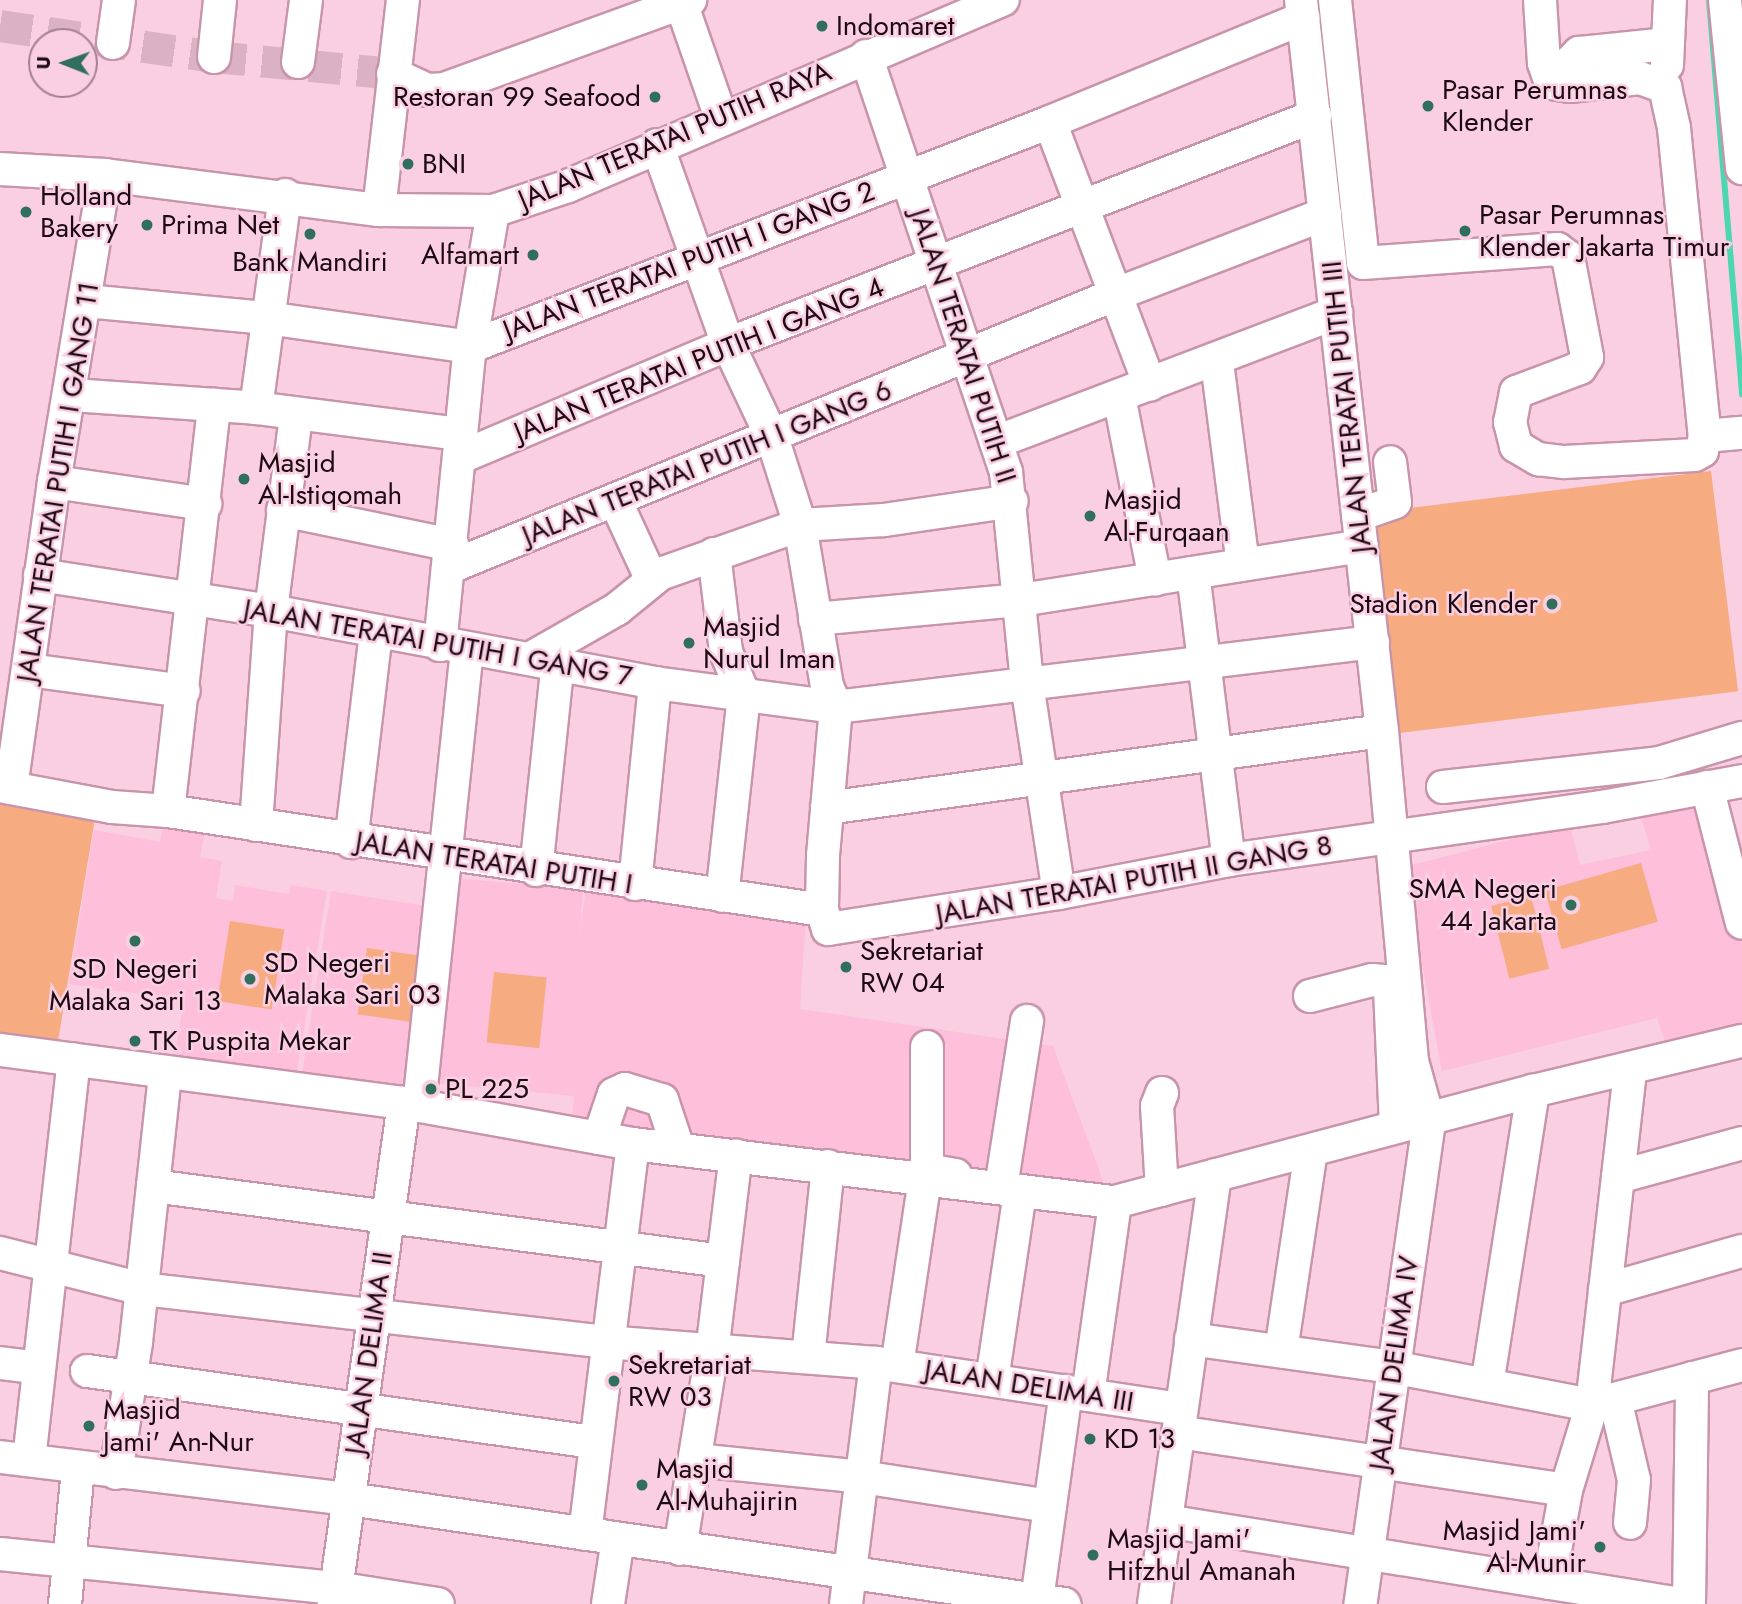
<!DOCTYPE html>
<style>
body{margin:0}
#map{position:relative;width:1742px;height:1604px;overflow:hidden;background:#fbcfe2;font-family:Jost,sans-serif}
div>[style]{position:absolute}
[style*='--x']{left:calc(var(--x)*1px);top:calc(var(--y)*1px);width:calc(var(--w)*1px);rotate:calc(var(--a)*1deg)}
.built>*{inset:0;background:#fdbfda;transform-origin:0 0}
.green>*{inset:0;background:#f6ab80;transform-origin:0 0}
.stream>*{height:6px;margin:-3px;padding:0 3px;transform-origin:3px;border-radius:3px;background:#4dd7b1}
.minor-tunnel>*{height:32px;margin-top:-16px;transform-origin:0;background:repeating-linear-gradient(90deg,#dab2c3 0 32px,transparent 0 48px)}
.roads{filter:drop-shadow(2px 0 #c894ab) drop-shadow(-2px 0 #c894ab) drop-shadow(0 2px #c894ab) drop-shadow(0 -2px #c894ab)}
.minor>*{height:32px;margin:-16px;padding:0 16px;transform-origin:16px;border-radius:16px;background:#fff}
.dots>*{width:19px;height:19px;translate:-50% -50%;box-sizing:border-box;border:4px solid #fbcfe2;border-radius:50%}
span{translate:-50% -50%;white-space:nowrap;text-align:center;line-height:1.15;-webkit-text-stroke:5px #fbcfe2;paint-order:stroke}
.poi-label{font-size:28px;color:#1d0b14}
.left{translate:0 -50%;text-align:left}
.right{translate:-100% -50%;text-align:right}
.street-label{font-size:28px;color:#1d0b14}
.north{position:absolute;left:28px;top:28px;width:70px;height:70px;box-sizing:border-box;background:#fbcfe2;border:2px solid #a28190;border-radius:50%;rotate:271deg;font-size:19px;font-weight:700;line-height:28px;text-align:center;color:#1d0b14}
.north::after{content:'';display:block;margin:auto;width:24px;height:32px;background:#306f5c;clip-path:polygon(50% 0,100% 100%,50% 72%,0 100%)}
</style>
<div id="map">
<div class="built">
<div style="clip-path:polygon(1700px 795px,1742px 944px,1742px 1039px,1671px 1058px,1657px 1018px,1442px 1071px,1404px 867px,1570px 824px,1580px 865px,1651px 850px,1640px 814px)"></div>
<div style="clip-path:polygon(165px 818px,206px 825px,200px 857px,222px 861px,216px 898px,233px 901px,235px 885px,289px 894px,291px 885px,327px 891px,296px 1077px,175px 1056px,185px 992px,183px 1000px,69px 984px,94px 830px,160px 842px)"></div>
<div style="clip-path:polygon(455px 878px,583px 890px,579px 940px,586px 887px,806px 915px,800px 1009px,1053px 1046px,1102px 1178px,1101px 1189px,572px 1123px,574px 1096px,436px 1083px)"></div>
<div style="left:331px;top:891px;width:106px;height:190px;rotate:9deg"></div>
</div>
<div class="green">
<div style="left:1711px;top:471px;width:222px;height:349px;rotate:83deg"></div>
<div style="clip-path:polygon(0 793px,96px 812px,56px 1053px,0 1046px)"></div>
<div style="left:1641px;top:863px;width:61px;height:100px;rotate:74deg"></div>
<div style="left:1531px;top:896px;width:75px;height:41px;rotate:76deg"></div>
<div style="left:230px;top:921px;width:55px;height:81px;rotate:9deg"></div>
<div style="left:367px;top:948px;width:55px;height:67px;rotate:8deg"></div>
<div style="left:494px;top:972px;width:53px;height:71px;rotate:6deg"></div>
</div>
<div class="stream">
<div style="--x:1709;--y:0;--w:396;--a:85.2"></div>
</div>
<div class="minor-tunnel">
<div style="--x:0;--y:26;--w:216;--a:8.2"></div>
<div style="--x:214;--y:57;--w:180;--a:5.4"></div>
</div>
<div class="roads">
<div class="minor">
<div style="--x:680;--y:0;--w:125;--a:70.8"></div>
<div style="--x:1301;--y:0;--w:735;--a:83.68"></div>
<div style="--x:1382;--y:731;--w:331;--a:84.8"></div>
<div style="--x:1412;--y:1061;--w:63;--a:74.4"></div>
<div style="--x:1429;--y:1122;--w:487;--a:98.1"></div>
<div style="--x:1335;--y:0;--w:264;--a:83.9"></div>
<div style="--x:1363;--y:263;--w:195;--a:-4.1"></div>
<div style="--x:1557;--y:249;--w:14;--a:36"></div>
<div style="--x:1568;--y:257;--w:102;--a:79.2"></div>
<div style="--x:1587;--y:357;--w:13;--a:122"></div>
<div style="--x:1580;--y:368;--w:68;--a:159.4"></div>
<div style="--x:1516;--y:392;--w:31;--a:101"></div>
<div style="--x:1510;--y:422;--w:25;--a:76"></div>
<div style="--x:1516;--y:446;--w:26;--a:31"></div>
<div style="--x:1538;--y:459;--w:26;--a:7"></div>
<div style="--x:1564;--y:462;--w:131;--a:-3.1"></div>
<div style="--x:1695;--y:455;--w:8;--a:-30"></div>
<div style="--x:1702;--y:451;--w:15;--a:-79"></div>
<div style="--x:1540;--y:0;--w:63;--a:86.4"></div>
<div style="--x:1544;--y:63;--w:21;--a:71"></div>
<div style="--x:1551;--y:83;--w:19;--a:9"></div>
<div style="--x:1570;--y:86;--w:70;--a:-6.5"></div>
<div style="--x:1640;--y:78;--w:27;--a:20"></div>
<div style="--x:1665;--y:87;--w:42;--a:77.6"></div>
<div style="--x:1674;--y:128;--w:310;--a:84.3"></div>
<div style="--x:1705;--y:436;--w:37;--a:-5"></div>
<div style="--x:1725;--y:0;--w:169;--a:84.2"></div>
<div style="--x:113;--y:43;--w:43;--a:-82.1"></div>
<div style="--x:866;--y:56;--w:439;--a:71.4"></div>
<div style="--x:1006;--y:472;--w:213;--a:84.3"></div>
<div style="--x:1027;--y:684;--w:211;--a:81.3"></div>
<div style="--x:214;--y:57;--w:57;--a:-84"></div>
<div style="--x:298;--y:62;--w:63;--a:-82.6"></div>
<div style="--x:1667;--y:65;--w:65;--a:-87.4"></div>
<div style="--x:393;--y:74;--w:38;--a:25"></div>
<div style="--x:427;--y:90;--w:17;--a:-3"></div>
<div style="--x:444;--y:89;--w:262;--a:-19.9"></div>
<div style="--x:1570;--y:86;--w:24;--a:-90"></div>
<div style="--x:1570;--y:62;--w:13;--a:-45"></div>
<div style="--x:1579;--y:53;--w:88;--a:-5.8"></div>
<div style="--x:1050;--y:122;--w:281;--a:69.2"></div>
<div style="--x:657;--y:145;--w:211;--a:70.4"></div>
<div style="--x:728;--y:344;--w:103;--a:64.7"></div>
<div style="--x:772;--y:437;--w:92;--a:72.3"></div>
<div style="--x:800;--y:525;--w:163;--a:80.5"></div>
<div style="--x:827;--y:686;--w:23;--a:67"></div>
<div style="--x:836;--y:707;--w:150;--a:95"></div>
<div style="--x:823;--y:856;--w:54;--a:91.1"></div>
<div style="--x:822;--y:910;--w:20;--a:72"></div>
<div style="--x:828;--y:929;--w:234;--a:-8.9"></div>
<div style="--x:1059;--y:893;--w:173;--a:-11"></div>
<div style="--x:1229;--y:860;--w:377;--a:-8.1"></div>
<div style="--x:1602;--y:807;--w:142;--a:-10.5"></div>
<div style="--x:0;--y:169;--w:105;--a:3.3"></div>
<div style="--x:105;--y:175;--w:276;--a:7.3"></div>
<div style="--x:379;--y:210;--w:114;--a:0.5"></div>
<div style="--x:493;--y:211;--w:79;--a:-18.4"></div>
<div style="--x:568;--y:186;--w:473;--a:-23.2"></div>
<div style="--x:379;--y:210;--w:211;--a:-83.5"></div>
<div style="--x:86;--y:301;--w:182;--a:5.4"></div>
<div style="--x:267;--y:318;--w:205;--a:8.1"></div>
<div style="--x:470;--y:347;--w:622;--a:-21.2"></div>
<div style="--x:1050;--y:122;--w:274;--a:-22.3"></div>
<div style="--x:1217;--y:362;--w:204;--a:82.7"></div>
<div style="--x:72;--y:395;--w:184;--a:4"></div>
<div style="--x:256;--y:408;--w:206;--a:7.3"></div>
<div style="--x:1119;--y:396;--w:187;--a:78.9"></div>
<div style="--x:256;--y:408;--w:215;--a:-82.2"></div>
<div style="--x:996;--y:442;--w:364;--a:-20.8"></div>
<div style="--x:461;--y:457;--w:290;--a:-22.9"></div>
<div style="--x:728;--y:344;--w:630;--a:-21.23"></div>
<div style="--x:54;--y:482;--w:153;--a:8.3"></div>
<div style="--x:615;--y:500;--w:86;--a:65.2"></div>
<div style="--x:283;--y:510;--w:173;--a:11.7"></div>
<div style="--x:1358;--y:515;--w:39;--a:-19"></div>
<div style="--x:1395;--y:502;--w:40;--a:-97.1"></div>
<div style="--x:714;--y:554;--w:99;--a:83"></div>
<div style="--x:726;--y:652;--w:47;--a:67.3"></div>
<div style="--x:744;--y:695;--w:202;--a:96.2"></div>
<div style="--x:448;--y:568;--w:720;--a:-22.29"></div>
<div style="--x:1114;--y:295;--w:226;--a:-21"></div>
<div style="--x:1193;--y:573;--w:289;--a:82.9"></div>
<div style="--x:40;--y:575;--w:234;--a:8.9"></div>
<div style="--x:271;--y:611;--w:391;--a:10.6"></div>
<div style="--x:655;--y:683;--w:183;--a:7.6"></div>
<div style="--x:836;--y:707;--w:541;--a:-6.9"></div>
<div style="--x:815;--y:619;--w:207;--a:-5.3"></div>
<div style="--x:1021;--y:600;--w:345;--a:-9"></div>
<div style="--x:440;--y:645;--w:300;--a:-84.3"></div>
<div style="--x:470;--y:347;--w:138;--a:-80.4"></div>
<div style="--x:533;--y:657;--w:97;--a:-29.7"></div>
<div style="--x:617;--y:609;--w:55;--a:-39.1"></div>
<div style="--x:660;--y:574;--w:148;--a:-19.3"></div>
<div style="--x:800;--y:525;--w:84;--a:-3.4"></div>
<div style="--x:884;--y:520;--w:129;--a:-8.4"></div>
<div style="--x:29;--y:670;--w:156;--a:7.7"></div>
<div style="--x:0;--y:786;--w:114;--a:10.6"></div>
<div style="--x:112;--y:807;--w:56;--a:4.1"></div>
<div style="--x:168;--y:811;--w:661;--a:8.61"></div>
<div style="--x:1443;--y:787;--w:217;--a:-6.3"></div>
<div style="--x:1659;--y:763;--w:87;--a:-16.8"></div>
<div style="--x:1707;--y:787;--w:140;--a:75.6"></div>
<div style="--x:11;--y:788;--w:309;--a:-82"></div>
<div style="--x:54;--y:482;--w:311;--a:-80.6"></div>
<div style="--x:827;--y:808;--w:560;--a:-7.9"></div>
<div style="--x:168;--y:811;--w:409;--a:-83.5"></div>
<div style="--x:256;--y:825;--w:215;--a:-86"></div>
<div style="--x:271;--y:611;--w:198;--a:-82.7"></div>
<div style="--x:351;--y:842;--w:210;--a:-83.2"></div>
<div style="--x:536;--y:870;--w:209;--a:-84"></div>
<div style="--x:635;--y:884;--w:202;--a:-84.3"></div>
<div style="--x:1310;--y:996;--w:64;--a:-14.5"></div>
<div style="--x:1372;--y:980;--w:12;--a:5"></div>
<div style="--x:1384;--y:981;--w:10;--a:53"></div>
<div style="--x:1390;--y:989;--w:138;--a:87.5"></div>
<div style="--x:927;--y:1047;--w:123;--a:90"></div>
<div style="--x:927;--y:1170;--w:29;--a:10"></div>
<div style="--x:0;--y:1050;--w:407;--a:7.5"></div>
<div style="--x:404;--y:1103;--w:233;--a:10.2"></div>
<div style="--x:633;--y:1144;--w:485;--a:6.9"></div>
<div style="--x:1115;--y:1202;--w:432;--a:-14.9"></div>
<div style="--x:1533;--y:1091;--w:215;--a:-13.5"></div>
<div style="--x:419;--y:1106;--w:460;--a:-84"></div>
<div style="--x:599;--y:1138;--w:46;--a:-71.2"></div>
<div style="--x:614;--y:1094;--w:12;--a:-24"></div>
<div style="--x:625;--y:1089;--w:39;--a:17"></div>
<div style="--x:662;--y:1100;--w:51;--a:71.6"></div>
<div style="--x:1618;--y:1177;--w:129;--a:-15.3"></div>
<div style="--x:1002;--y:1181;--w:162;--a:-81.1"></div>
<div style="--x:153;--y:1186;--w:575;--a:7.5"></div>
<div style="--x:1162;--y:1190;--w:84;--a:-93.4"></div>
<div style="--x:1157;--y:1106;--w:14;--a:-69"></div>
<div style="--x:0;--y:1253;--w:146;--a:14.2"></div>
<div style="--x:142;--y:1289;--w:466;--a:6.5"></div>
<div style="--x:605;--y:1342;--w:272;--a:4.4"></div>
<div style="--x:876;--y:1363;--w:308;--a:8.6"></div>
<div style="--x:1605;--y:1290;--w:142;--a:-15.9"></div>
<div style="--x:1191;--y:1339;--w:203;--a:7.9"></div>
<div style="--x:1392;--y:1367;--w:204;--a:10.8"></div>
<div style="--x:1592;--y:1405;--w:155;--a:-14.9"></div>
<div style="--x:1281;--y:1351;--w:202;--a:-81.5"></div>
<div style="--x:808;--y:1357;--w:192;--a:-84"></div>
<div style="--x:0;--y:1363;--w:38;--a:7"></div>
<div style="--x:897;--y:1366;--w:190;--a:-81.5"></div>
<div style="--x:87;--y:1371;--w:511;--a:7.99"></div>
<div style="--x:992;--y:1380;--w:189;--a:-81.5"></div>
<div style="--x:1487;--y:1385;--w:298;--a:-81.1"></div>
<div style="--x:1088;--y:1395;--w:195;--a:-82"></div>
<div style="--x:1615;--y:1399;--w:83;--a:76.8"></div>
<div style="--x:1634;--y:1480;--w:43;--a:95.3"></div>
<div style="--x:1178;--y:1432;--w:392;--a:8.5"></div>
<div style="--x:0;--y:1457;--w:352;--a:6.9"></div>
<div style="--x:349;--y:1499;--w:723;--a:8.35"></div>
<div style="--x:29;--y:1460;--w:403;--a:-83.6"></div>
<div style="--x:696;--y:1460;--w:167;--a:5.8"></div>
<div style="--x:862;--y:1477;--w:190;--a:8.8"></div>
<div style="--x:116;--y:1473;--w:133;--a:-81.3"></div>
<div style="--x:136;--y:1342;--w:270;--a:-83.8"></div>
<div style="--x:1166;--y:1521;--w:522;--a:9.16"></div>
<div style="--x:585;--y:1534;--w:393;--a:-83"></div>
<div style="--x:680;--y:1549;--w:200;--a:-80.8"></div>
<div style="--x:712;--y:1352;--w:198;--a:-83.1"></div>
<div style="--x:0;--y:1554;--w:338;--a:5.8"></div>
<div style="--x:336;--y:1588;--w:103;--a:8.9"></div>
<div style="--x:1549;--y:1583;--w:95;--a:-79.6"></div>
<div style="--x:1566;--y:1490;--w:89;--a:-73"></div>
<div style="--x:1592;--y:1405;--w:337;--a:-83.5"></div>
<div style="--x:1037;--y:1600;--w:211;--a:-82.1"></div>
<div style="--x:65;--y:1604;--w:137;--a:-84.5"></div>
<div style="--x:334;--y:1604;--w:506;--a:-82.05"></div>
<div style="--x:608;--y:1604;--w:66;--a:-81.3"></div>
<div style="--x:846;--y:1604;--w:243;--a:-82.9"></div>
<div style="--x:1154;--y:1604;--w:433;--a:-81.9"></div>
<div style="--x:1689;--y:1604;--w:226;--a:-89.2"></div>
</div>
</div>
<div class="dots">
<div style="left:822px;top:26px;background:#306f5c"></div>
<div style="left:655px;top:97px;background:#306f5c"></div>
<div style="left:1428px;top:106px;background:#306f5c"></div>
<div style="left:408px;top:164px;background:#306f5c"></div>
<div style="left:26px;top:212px;background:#306f5c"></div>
<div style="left:147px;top:225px;background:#306f5c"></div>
<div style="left:1465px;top:231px;background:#306f5c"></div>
<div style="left:310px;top:234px;background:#306f5c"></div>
<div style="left:533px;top:255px;background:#306f5c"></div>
<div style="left:244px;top:479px;background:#306f5c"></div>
<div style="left:1090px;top:516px;background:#306f5c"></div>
<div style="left:1552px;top:604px;background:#306f5c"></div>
<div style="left:689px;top:643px;background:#306f5c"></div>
<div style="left:1571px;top:905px;background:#306f5c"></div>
<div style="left:135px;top:941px;background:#306f5c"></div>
<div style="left:846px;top:967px;background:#306f5c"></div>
<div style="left:250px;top:979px;background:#306f5c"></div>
<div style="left:135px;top:1041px;background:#306f5c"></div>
<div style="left:431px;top:1089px;background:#306f5c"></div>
<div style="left:614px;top:1381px;background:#306f5c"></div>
<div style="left:89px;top:1426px;background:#306f5c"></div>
<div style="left:1090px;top:1439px;background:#306f5c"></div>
<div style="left:642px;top:1485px;background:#306f5c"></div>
<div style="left:1600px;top:1547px;background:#306f5c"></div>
<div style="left:1093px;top:1555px;background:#306f5c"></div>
</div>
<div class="poi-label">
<span class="left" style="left:836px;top:26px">Indomaret</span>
<span class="left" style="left:1442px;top:106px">Pasar Perumnas<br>Klender</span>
<span class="right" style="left:641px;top:97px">Restoran 99 Seafood</span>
<span class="left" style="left:422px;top:164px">BNI</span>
<span class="left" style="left:40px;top:212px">Holland<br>Bakery</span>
<span class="left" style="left:1479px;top:231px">Pasar Perumnas<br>Klender Jakarta Timur</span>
<span class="left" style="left:161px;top:225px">Prima Net</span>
<span class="right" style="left:519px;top:255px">Alfamart</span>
<span style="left:310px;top:262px">Bank Mandiri</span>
<span class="left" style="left:258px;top:479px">Masjid<br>Al-Istiqomah</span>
<span class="left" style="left:1104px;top:516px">Masjid<br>Al-Furqaan</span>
<span class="right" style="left:1538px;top:604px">Stadion Klender</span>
<span class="left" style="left:703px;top:643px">Masjid<br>Nurul Iman</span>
<span class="right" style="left:1557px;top:905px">SMA Negeri<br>44 Jakarta</span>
<span class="left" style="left:860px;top:967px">Sekretariat<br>RW 04</span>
<span class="left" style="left:264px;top:979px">SD Negeri<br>Malaka Sari 03</span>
<span style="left:135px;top:985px">SD Negeri<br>Malaka Sari 13</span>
<span class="left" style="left:149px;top:1041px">TK Puspita Mekar</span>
<span class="left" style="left:445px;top:1089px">PL 225</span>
<span class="left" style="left:628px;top:1381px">Sekretariat<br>RW 03</span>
<span class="left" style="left:103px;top:1426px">Masjid<br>Jami' An-Nur</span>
<span class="left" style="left:1104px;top:1439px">KD 13</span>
<span class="left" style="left:656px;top:1485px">Masjid<br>Al-Muhajirin</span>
<span class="right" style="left:1586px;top:1547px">Masjid Jami'<br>Al-Munir</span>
<span class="left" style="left:1107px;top:1555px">Masjid Jami'<br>Hifzhul Amanah</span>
</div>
<div class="street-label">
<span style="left:675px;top:136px;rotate:-23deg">JALAN TERATAI PUTIH RAYA</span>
<span style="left:689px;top:261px;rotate:-21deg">JALAN TERATAI PUTIH I GANG 2</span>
<span style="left:963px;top:346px;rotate:72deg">JALAN TERATAI PUTIH II</span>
<span style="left:699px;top:360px;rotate:-22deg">JALAN TERATAI PUTIH I GANG 4</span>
<span style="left:1347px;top:407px;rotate:-96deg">JALAN TERATAI PUTIH III</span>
<span style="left:707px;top:463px;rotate:-22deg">JALAN TERATAI PUTIH I GANG 6</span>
<span style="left:58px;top:482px;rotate:-81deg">JALAN TERATAI PUTIH I GANG 11</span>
<span style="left:438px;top:643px;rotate:10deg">JALAN TERATAI PUTIH I GANG 7</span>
<span style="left:494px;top:863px;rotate:9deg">JALAN TERATAI PUTIH I</span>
<span style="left:1134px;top:880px;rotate:-10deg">JALAN TERATAI PUTIH II GANG 8</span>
<span style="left:369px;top:1353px;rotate:-82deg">JALAN DELIMA II</span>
<span style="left:1394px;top:1363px;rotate:-82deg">JALAN DELIMA IV</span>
<span style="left:1029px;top:1386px;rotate:9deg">JALAN DELIMA III</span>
</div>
<div class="north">U</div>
</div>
